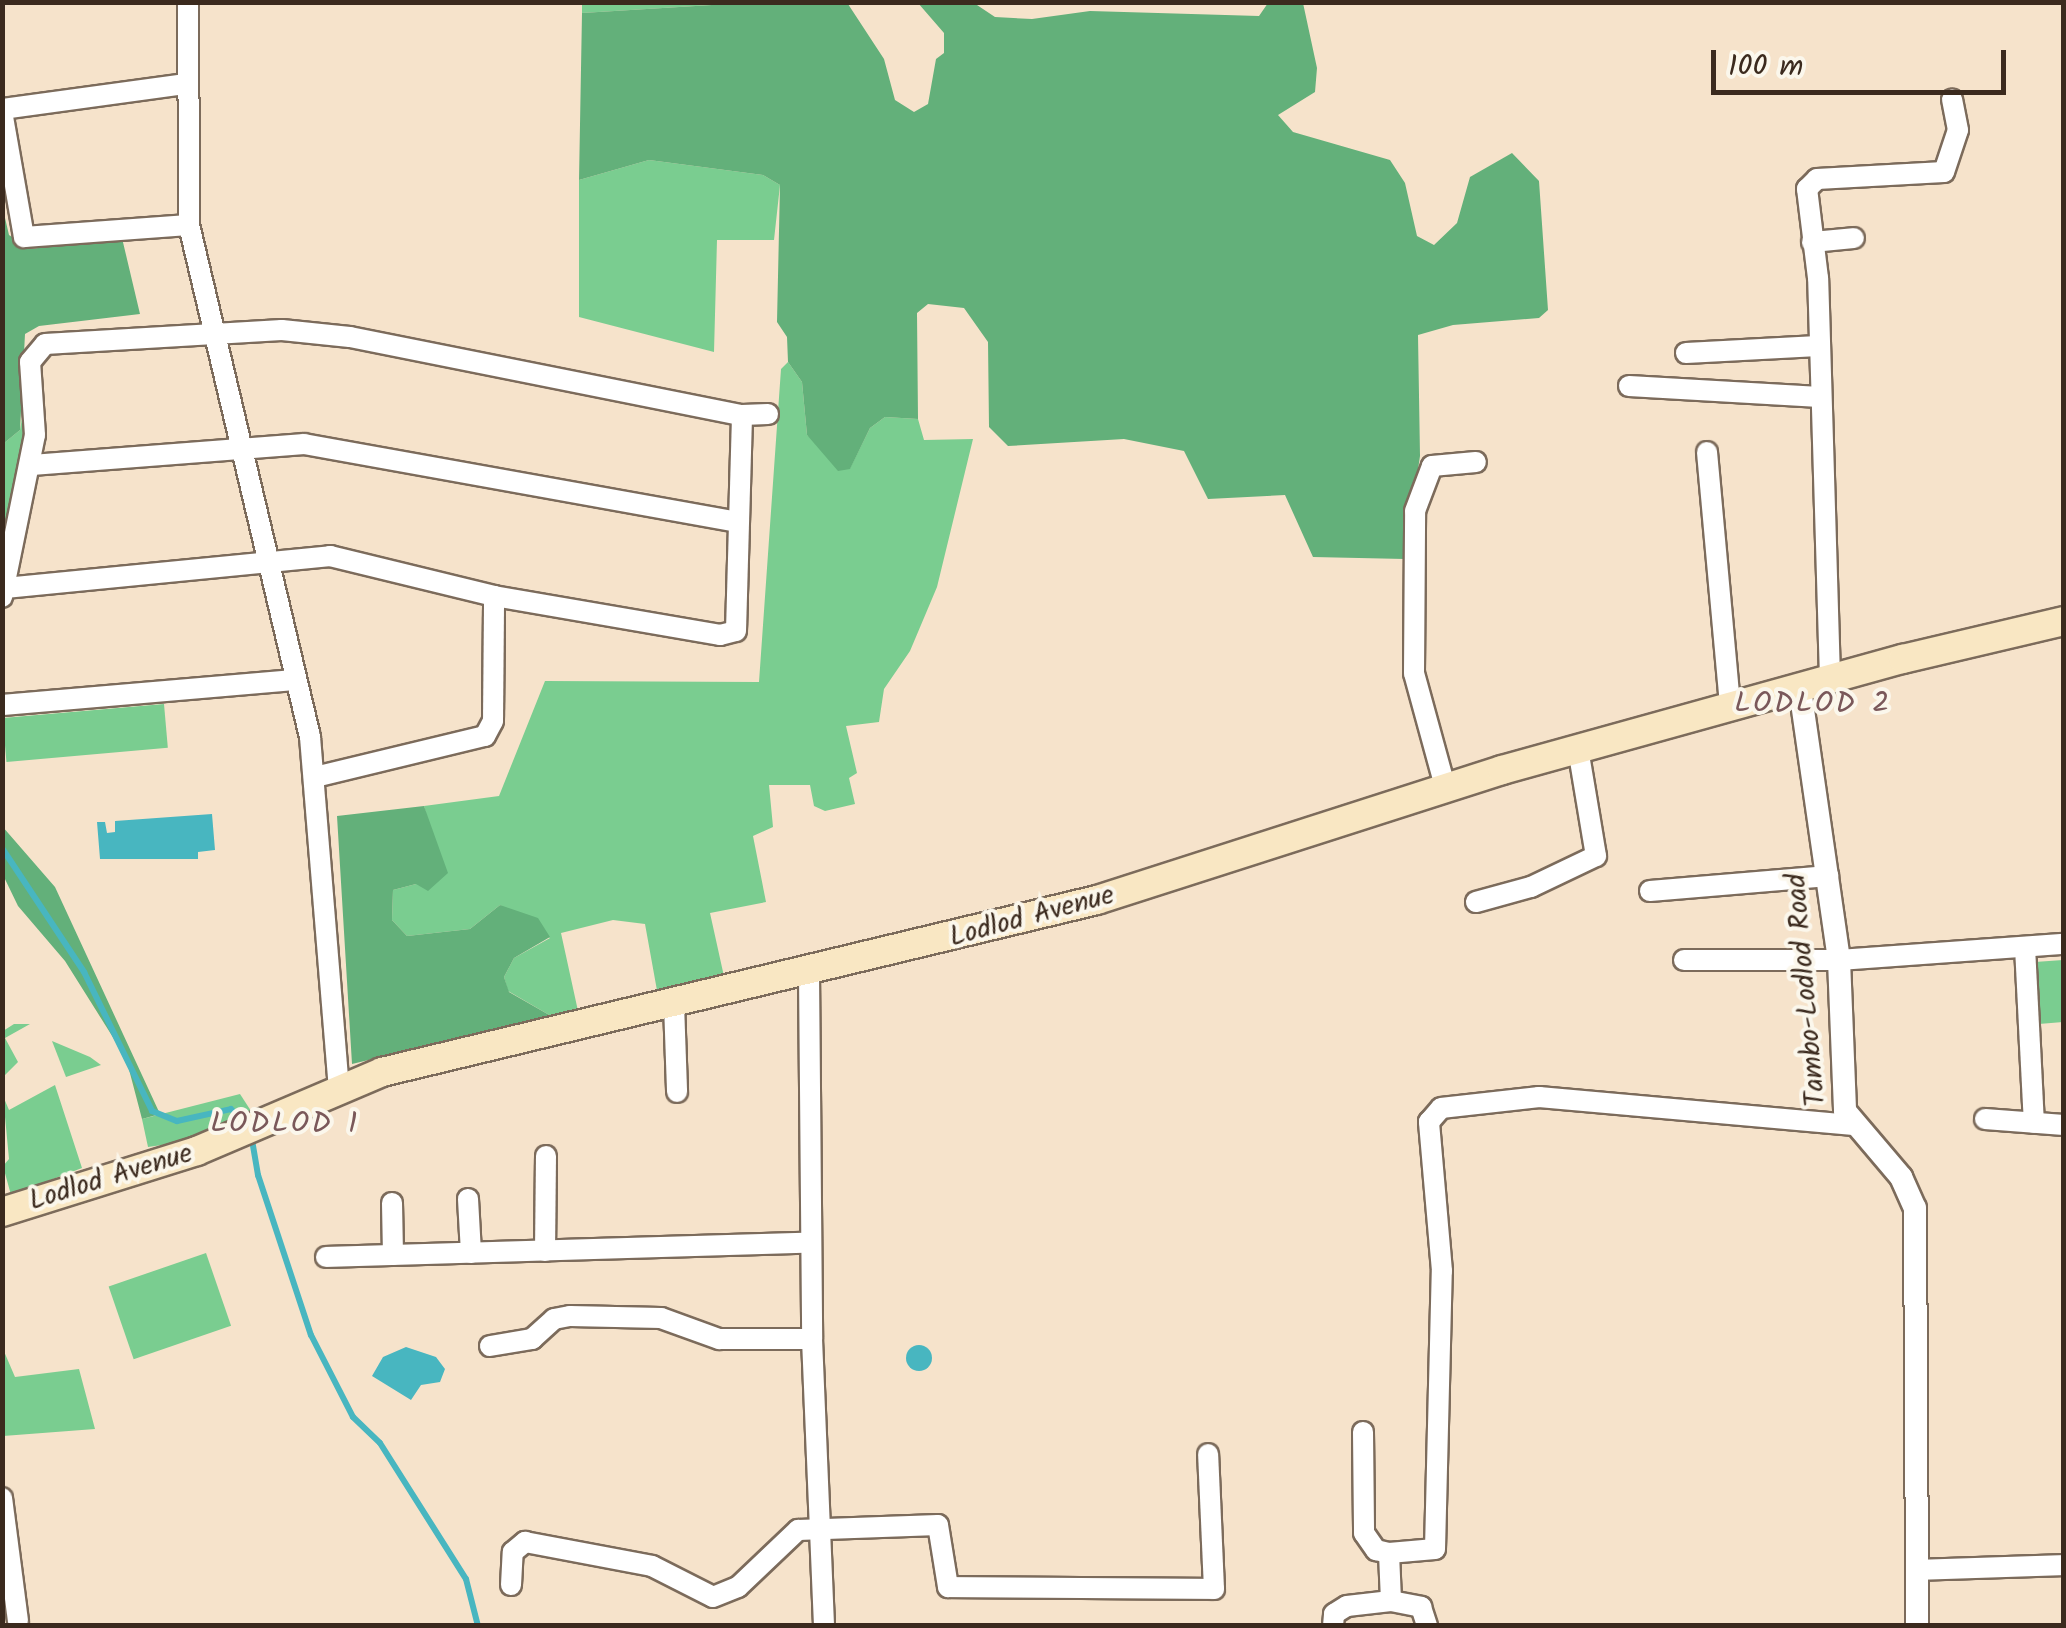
<!DOCTYPE html>
<style>
body{margin:0}
#map{position:relative;width:2066px;height:1628px;overflow:hidden;background:#f6e3cb;font-family:Kalam,sans-serif}
div>[style]{position:absolute}
[style*='--x']{left:calc(var(--x)*1px);top:calc(var(--y)*1px);width:calc(var(--w)*1px);rotate:calc(var(--a)*1deg)}
.green>*{inset:0;background:#7acd90;transform-origin:0 0}
.forest>*{inset:0;background:#63b07a}
.water>*{inset:0;background:#48b6c0}
.round{border-radius:50%}
.stream>*{height:6px;margin:-3px;padding:0 3px;transform-origin:3px;border-radius:3px;background:#48b6c0}
.roads{filter:drop-shadow(2px 0 #7c6b5b) drop-shadow(-2px 0 #7c6b5b) drop-shadow(0 2px #7c6b5b) drop-shadow(0 -2px #7c6b5b)}
.minor>*{height:20px;margin:-10px;padding:0 10px;transform-origin:10px;border-radius:10px;background:#fff}
.tertiary>*{height:22px;margin:-11px;padding:0 11px;transform-origin:11px;border-radius:11px;background:#fff}
.secondary>*{height:28px;margin:-14px;padding:0 14px;transform-origin:14px;border-radius:14px;background:#f9e7c3}
span{translate:-50% -50%;white-space:nowrap;text-align:center;line-height:1.15;-webkit-text-stroke:8px #fbf7ec;paint-order:stroke}
.street-label{font-size:28px;color:#3b2a1e}
.neighbourhood-label{font-size:30px;color:#7a585a;letter-spacing:2.5px}
.frame{position:absolute;inset:0;border:5px solid #3b2a1e;pointer-events:none}
.scale{position:absolute;left:1711px;top:50px;width:295px;height:45px;box-sizing:border-box;border:5px solid #3b2a1e;border-top:0;padding-left:12px;font-size:30px;line-height:35px;white-space:nowrap;color:#3b2a1e;-webkit-text-stroke:8px #fbf7ec;paint-order:stroke}
</style>
<div id="map">
<div class="green">
<div style="clip-path:polygon(582px 2px,744px 3px,582px 13px)"></div>
<div style="clip-path:polygon(649px 160px,763px 175px,780px 185px,774px 240px,717px 240px,714px 352px,579px 317px,579px 180px)"></div>
<div style="clip-path:polygon(788px 362px,802px 382px,807px 435px,850px 468px,870px 428px,885px 417px,918px 419px,924px 440px,973px 439px,937px 587px,910px 651px,884px 689px,879px 722px,846px 726px,857px 773px,849px 778px,855px 804px,825px 811px,814px 806px,810px 785px,769px 785px,773px 827px,753px 836px,766px 902px,710px 913px,725px 981px,658px 996px,645px 924px,613px 920px,561px 933px,578px 1011px,551px 1016px,508px 991px,504px 977px,514px 958px,550px 938px,500px 905px,470px 929px,407px 936px,392px 920px,393px 890px,416px 884px,437px 855px,424px 806px,499px 796px,545px 681px,759px 682px,781px 369px)"></div>
<div style="clip-path:polygon(22px 418px,31px 423px,3px 541px,3px 444px,20px 430px)"></div>
<div style="left:164px;top:704px;width:44px;height:162px;rotate:85deg"></div>
<div style="clip-path:polygon(2063px 960px,2063px 1022px,2039px 1024px,2035px 962px)"></div>
<div style="clip-path:polygon(14px 1024px,30px 1024px,5px 1038px,18px 1062px,3px 1077px,3px 1031px)"></div>
<div style="clip-path:polygon(52px 1041px,90px 1057px,101px 1065px,66px 1077px)"></div>
<div style="clip-path:polygon(55px 1085px,82px 1168px,11px 1195px,3px 1166px,9px 1159px,3px 1096px,9px 1110px)"></div>
<div style="clip-path:polygon(240px 1094px,253px 1114px,183px 1142px,148px 1147px,142px 1119px)"></div>
<div style="left:206px;top:1253px;width:77px;height:103px;rotate:71deg"></div>
<div style="clip-path:polygon(3px 1349px,15px 1377px,79px 1369px,95px 1429px,3px 1436px)"></div>
</div>
<div class="forest">
<div style="clip-path:polygon(744px 3px,848px 4px,884px 59px,895px 100px,914px 112px,928px 104px,936px 59px,944px 53px,944px 33px,918px 3px,974px 3px,995px 17px,1032px 19px,1090px 11px,1259px 16px,1268px 3px,1303px 3px,1317px 68px,1315px 92px,1278px 115px,1293px 132px,1390px 160px,1405px 183px,1417px 236px,1434px 245px,1457px 223px,1470px 177px,1512px 153px,1539px 181px,1548px 310px,1539px 318px,1453px 325px,1418px 335px,1420px 456px,1405px 559px,1313px 557px,1285px 495px,1208px 499px,1184px 451px,1124px 439px,1008px 446px,989px 427px,988px 342px,964px 308px,928px 304px,917px 313px,918px 419px,885px 417px,870px 428px,850px 469px,838px 471px,807px 435px,802px 382px,788px 362px,787px 337px,777px 322px,780px 185px,763px 175px,649px 160px,579px 180px,582px 13px)"></div>
<div style="clip-path:polygon(2px 205px,9px 235px,30px 249px,122px 238px,140px 314px,39px 326px,25px 334px,20px 430px,3px 444px)"></div>
<div style="clip-path:polygon(424px 806px,448px 873px,428px 891px,416px 884px,393px 890px,392px 920px,407px 936px,470px 929px,500px 905px,538px 918px,550px 937px,514px 958px,504px 977px,509px 992px,551px 1016px,352px 1064px,337px 816px)"></div>
<div style="clip-path:polygon(2px 826px,55px 887px,160px 1114px,142px 1119px,126px 1058px,65px 961px,18px 906px,3px 875px)"></div>
</div>
<div class="water">
<div style="clip-path:polygon(212px 814px,215px 850px,198px 852px,198px 859px,100px 859px,97px 822px,105px 822px,107px 833px,115px 832px,115px 821px)"></div>
<div class="round" style="left:906px;top:1345px;width:26px;height:26px"></div>
<div style="clip-path:polygon(406px 1347px,436px 1357px,445px 1369px,440px 1382px,421px 1385px,411px 1400px,372px 1376px,383px 1357px)"></div>
</div>
<div class="stream">
<div style="--x:2;--y:848;--w:149;--a:56.5"></div>
<div style="--x:84;--y:972;--w:155;--a:63.9"></div>
<div style="--x:152;--y:1111;--w:27;--a:22"></div>
<div style="--x:177;--y:1121;--w:55;--a:-12.5"></div>
<div style="--x:231;--y:1109;--w:20;--a:45"></div>
<div style="--x:251;--y:1134;--w:42;--a:80.3"></div>
<div style="--x:258;--y:1175;--w:169;--a:71.7"></div>
<div style="--x:311;--y:1335;--w:92;--a:62.9"></div>
<div style="--x:353;--y:1417;--w:37;--a:44"></div>
<div style="--x:380;--y:1443;--w:161;--a:57.7"></div>
<div style="--x:466;--y:1579;--w:49;--a:75.7"></div>
</div>
<div class="roads">
<div class="minor">
<div style="--x:188;--y:2;--w:223;--a:89.7"></div>
<div style="--x:189;--y:225;--w:526;--a:76.7"></div>
<div style="--x:310;--y:737;--w:351;--a:85.3"></div>
<div style="--x:2;--y:109;--w:185;--a:-7.8"></div>
<div style="--x:2;--y:111;--w:128;--a:80.1"></div>
<div style="--x:24;--y:237;--w:165;--a:-4.2"></div>
<div style="--x:1812;--y:242;--w:42;--a:-5.4"></div>
<div style="--x:1686;--y:353;--w:132;--a:-3"></div>
<div style="--x:1629;--y:386;--w:191;--a:3.3"></div>
<div style="--x:1707;--y:452;--w:256;--a:84.8"></div>
<div style="--x:32;--y:465;--w:273;--a:-4.4"></div>
<div style="--x:304;--y:444;--w:440;--a:10.2"></div>
<div style="--x:5;--y:588;--w:327;--a:-5.6"></div>
<div style="--x:330;--y:556;--w:169;--a:13.7"></div>
<div style="--x:494;--y:596;--w:229;--a:9.8"></div>
<div style="--x:720;--y:635;--w:16;--a:-14"></div>
<div style="--x:736;--y:631;--w:216;--a:-88.4"></div>
<div style="--x:2;--y:597;--w:165;--a:-78.5"></div>
<div style="--x:35;--y:435;--w:73;--a:-93.9"></div>
<div style="--x:30;--y:362;--w:23;--a:-50"></div>
<div style="--x:45;--y:344;--w:237;--a:-3.4"></div>
<div style="--x:282;--y:330;--w:68;--a:5.9"></div>
<div style="--x:350;--y:337;--w:400;--a:11.3"></div>
<div style="--x:742;--y:415;--w:26;--a:-2"></div>
<div style="--x:1830;--y:678;--w:400;--a:-91.7"></div>
<div style="--x:1818;--y:278;--w:90;--a:-97"></div>
<div style="--x:1807;--y:189;--w:14;--a:-45"></div>
<div style="--x:1817;--y:179;--w:127;--a:-3.2"></div>
<div style="--x:1944;--y:172;--w:44;--a:-71.6"></div>
<div style="--x:1958;--y:130;--w:31;--a:-101"></div>
<div style="--x:2;--y:705;--w:295;--a:-4.9"></div>
<div style="--x:315;--y:777;--w:175;--a:-13.6"></div>
<div style="--x:485;--y:736;--w:17;--a:-62"></div>
<div style="--x:493;--y:721;--w:125;--a:-89.5"></div>
<div style="--x:1446;--y:790;--w:121;--a:-105.3"></div>
<div style="--x:1414;--y:673;--w:162;--a:-89.6"></div>
<div style="--x:1415;--y:511;--w:48;--a:-69.3"></div>
<div style="--x:1432;--y:466;--w:44;--a:-5.2"></div>
<div style="--x:1650;--y:891;--w:179;--a:-4.8"></div>
<div style="--x:1476;--y:902;--w:57;--a:-15.3"></div>
<div style="--x:1531;--y:887;--w:72;--a:-25.5"></div>
<div style="--x:1596;--y:856;--w:109;--a:-99.5"></div>
<div style="--x:2025;--y:947;--w:176;--a:87.1"></div>
<div style="--x:1684;--y:960;--w:155;--a:0"></div>
<div style="--x:1839;--y:960;--w:226;--a:-4.1"></div>
<div style="--x:809;--y:973;--w:366;--a:89.5"></div>
<div style="--x:812;--y:1339;--w:287;--a:87.6"></div>
<div style="--x:674;--y:1004;--w:88;--a:88"></div>
<div style="--x:1985;--y:1119;--w:79;--a:4.3"></div>
<div style="--x:468;--y:1199;--w:54;--a:86.8"></div>
<div style="--x:392;--y:1203;--w:52;--a:88.9"></div>
<div style="--x:545;--y:1251;--w:95;--a:-89.4"></div>
<div style="--x:326;--y:1257;--w:485;--a:-1.7"></div>
<div style="--x:490;--y:1346;--w:43;--a:-9.5"></div>
<div style="--x:532;--y:1339;--w:30;--a:-42"></div>
<div style="--x:554;--y:1319;--w:16;--a:-11"></div>
<div style="--x:570;--y:1316;--w:91;--a:1.3"></div>
<div style="--x:661;--y:1318;--w:62;--a:19.9"></div>
<div style="--x:719;--y:1339;--w:93;--a:0"></div>
<div style="--x:1363;--y:1432;--w:101;--a:89.4"></div>
<div style="--x:1364;--y:1533;--w:21;--a:55"></div>
<div style="--x:1376;--y:1550;--w:13;--a:13"></div>
<div style="--x:1389;--y:1553;--w:48;--a:87.6"></div>
<div style="--x:2;--y:1498;--w:124;--a:82.6"></div>
<div style="--x:1389;--y:1553;--w:46;--a:-5"></div>
<div style="--x:1435;--y:1549;--w:278;--a:-88.6"></div>
<div style="--x:1442;--y:1271;--w:150;--a:-95"></div>
<div style="--x:1429;--y:1122;--w:18;--a:-49"></div>
<div style="--x:1441;--y:1108;--w:99;--a:-6.4"></div>
<div style="--x:1539;--y:1097;--w:316;--a:5.1"></div>
<div style="--x:1917;--y:1570;--w:147;--a:-1.9"></div>
<div style="--x:511;--y:1585;--w:33;--a:-87"></div>
<div style="--x:513;--y:1552;--w:16;--a:-40"></div>
<div style="--x:525;--y:1542;--w:129;--a:10.7"></div>
<div style="--x:652;--y:1566;--w:68;--a:26.9"></div>
<div style="--x:713;--y:1597;--w:27;--a:-22"></div>
<div style="--x:738;--y:1587;--w:83;--a:-43.5"></div>
<div style="--x:798;--y:1530;--w:140;--a:-2"></div>
<div style="--x:938;--y:1525;--w:63;--a:80.8"></div>
<div style="--x:948;--y:1587;--w:266;--a:0.4"></div>
<div style="--x:1214;--y:1589;--w:135;--a:-92.5"></div>
<div style="--x:1333;--y:1626;--w:12;--a:-85"></div>
<div style="--x:1334;--y:1614;--w:15;--a:-32"></div>
<div style="--x:1347;--y:1606;--w:44;--a:-6.5"></div>
<div style="--x:1391;--y:1601;--w:31;--a:11"></div>
<div style="--x:1421;--y:1607;--w:20;--a:72"></div>
</div>
<div class="tertiary">
<div style="--x:1800;--y:689;--w:274;--a:81.8"></div>
<div style="--x:1839;--y:960;--w:151;--a:87.7"></div>
<div style="--x:1845;--y:1111;--w:87;--a:49.7"></div>
<div style="--x:1901;--y:1177;--w:34;--a:66"></div>
<div style="--x:1915;--y:1208;--w:418;--a:89.7"></div>
</div>
<div class="secondary">
<div style="--x:2;--y:1212;--w:204;--a:-17.4"></div>
<div style="--x:197;--y:1151;--w:201;--a:-23.1"></div>
<div style="--x:382;--y:1072;--w:735;--a:-13.53"></div>
<div style="--x:1097;--y:900;--w:425;--a:-17.8"></div>
<div style="--x:1502;--y:770;--w:416;--a:-15.5"></div>
<div style="--x:1903;--y:659;--w:165;--a:-13.3"></div>
</div>
</div>
<div class="street-label">
<span style="left:1032px;top:917px;rotate:-15deg">Lodlod Avenue</span>
<span style="left:1807px;top:990px;rotate:-95deg">Tambo-Lodlod Road</span>
<span style="left:111px;top:1178px;rotate:-17deg">Lodlod Avenue</span>
</div>
<div class="neighbourhood-label">
<span style="left:1813px;top:704px">LODLOD 2</span>
<span style="left:285px;top:1124px">LODLOD 1</span>
</div>
<div class="frame"></div>
<div class="scale">100 m</div>
</div>
